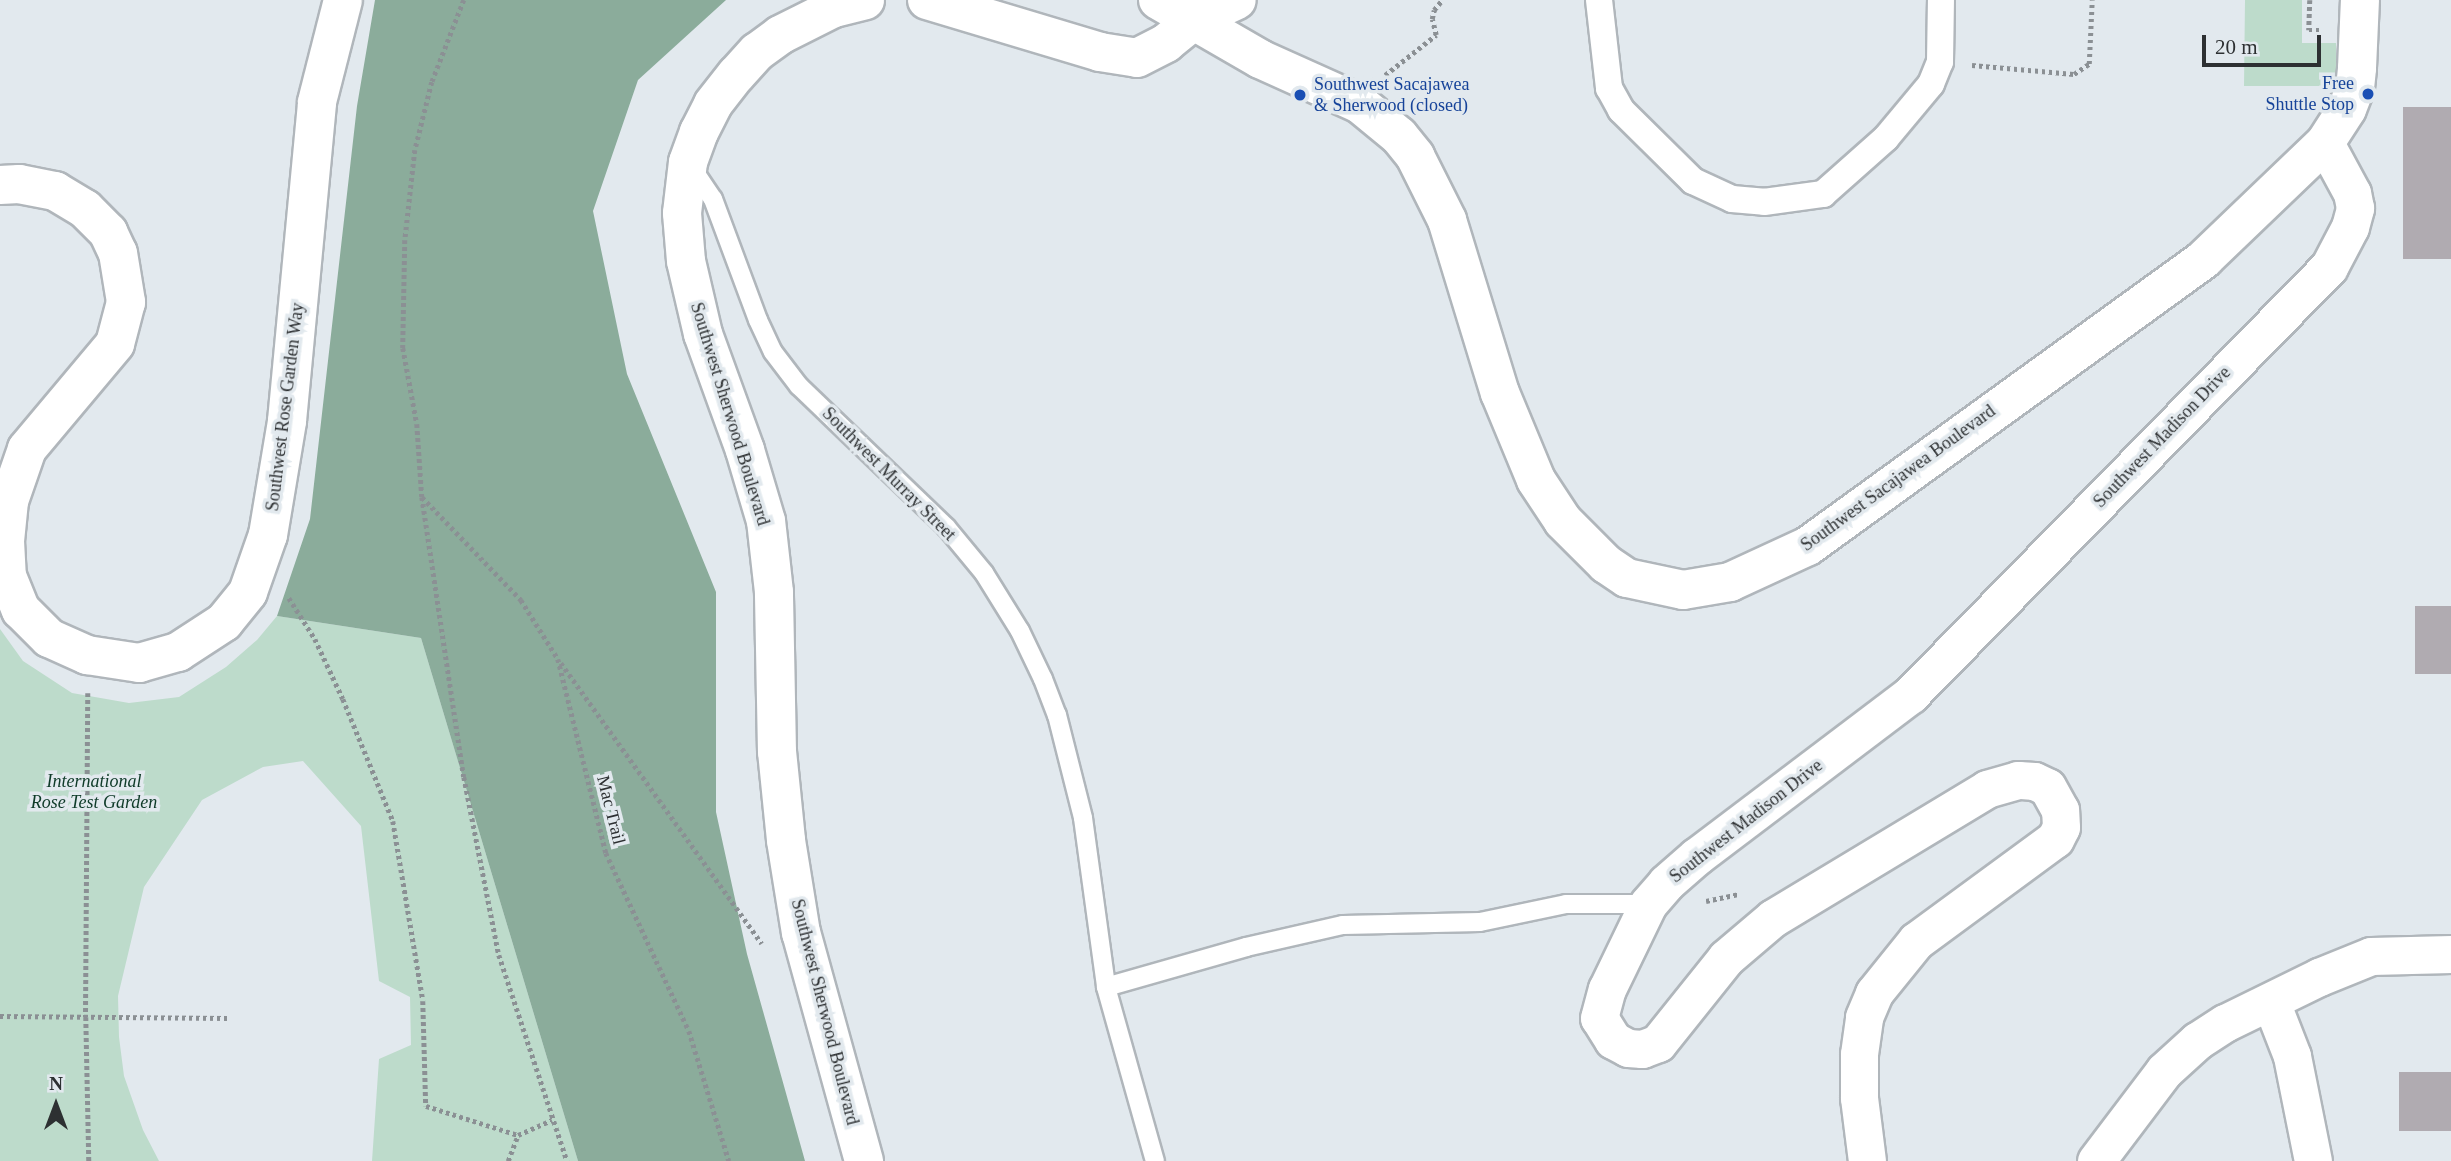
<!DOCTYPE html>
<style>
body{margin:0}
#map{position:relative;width:2451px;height:1161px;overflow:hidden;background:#e2e9ee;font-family:Georgia,serif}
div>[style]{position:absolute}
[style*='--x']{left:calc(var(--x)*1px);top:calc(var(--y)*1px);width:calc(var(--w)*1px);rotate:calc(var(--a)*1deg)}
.green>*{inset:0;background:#bddbcb}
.forest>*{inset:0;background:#8bac9b}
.building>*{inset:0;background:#b0abb1;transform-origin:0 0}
.path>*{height:4.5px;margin-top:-2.25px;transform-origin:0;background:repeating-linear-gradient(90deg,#8b9094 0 3.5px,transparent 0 7px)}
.roads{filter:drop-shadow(2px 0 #b0b6bb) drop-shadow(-2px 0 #b0b6bb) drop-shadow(0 2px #b0b6bb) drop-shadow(0 -2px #b0b6bb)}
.service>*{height:18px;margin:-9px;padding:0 9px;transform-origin:9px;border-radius:9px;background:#fff}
.pedestrian>*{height:26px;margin:-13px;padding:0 13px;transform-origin:13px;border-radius:13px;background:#fff}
.minor>*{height:37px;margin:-18.5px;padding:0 18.5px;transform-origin:18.5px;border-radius:18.5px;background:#fff}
.tertiary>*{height:38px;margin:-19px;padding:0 19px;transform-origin:19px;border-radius:19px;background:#fff}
.dots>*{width:19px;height:19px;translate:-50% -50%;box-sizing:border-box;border:4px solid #e2e9ee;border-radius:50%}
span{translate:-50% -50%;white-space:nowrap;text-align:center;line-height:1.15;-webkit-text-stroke:7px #e2e9ee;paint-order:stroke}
.transit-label{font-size:18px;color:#164399}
.right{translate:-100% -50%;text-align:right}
.left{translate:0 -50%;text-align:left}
.street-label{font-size:18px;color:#2d3032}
.park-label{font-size:18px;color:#0f3b29;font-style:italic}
.north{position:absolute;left:21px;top:1070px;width:70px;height:70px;-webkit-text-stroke:5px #e2e9ee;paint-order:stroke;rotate:0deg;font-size:19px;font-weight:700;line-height:28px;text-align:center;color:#2d3032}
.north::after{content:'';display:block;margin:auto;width:24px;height:32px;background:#2d3032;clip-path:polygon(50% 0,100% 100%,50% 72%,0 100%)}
.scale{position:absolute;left:2202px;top:35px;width:119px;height:32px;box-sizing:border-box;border:4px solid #2d3032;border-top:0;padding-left:9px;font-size:21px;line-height:24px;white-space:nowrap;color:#2d3032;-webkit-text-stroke:5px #e2e9ee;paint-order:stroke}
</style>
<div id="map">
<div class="green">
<div style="clip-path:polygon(2245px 0,2302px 0,2302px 43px,2336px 43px,2336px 86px,2244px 86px)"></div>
<div style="clip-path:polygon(277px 616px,421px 638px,578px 1161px,372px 1161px,379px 1059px,411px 1045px,410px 997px,379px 981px,361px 826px,303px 761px,263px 767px,202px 800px,144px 887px,118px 996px,119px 1037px,124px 1076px,143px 1130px,159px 1161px,0 1161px,0 629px,23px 661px,72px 693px,129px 703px,179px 697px,226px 667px,257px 640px)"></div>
</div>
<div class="forest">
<div style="clip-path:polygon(375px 0,726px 0,638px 80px,593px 211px,627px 374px,716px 592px,716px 812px,747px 954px,805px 1161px,578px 1161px,421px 638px,277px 616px,310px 519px,357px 106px)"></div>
</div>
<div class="building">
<div style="left:2403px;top:107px;width:48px;height:152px"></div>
<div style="left:2415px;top:606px;width:36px;height:68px"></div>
<div style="left:2399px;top:1072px;width:52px;height:59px"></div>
</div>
<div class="path">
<div style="--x:464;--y:0;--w:88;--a:111.3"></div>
<div style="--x:432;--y:82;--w:70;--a:104"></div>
<div style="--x:415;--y:150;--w:91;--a:96.3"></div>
<div style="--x:405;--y:240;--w:108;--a:91.1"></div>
<div style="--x:403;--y:348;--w:77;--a:79.6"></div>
<div style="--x:417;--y:424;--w:73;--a:86.1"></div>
<div style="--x:422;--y:497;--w:283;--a:81.5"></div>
<div style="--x:464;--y:777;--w:181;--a:78.9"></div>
<div style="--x:499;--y:955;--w:217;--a:71.7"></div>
<div style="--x:2310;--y:0;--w:30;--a:92"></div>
<div style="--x:2309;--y:30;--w:12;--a:0"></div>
<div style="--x:1972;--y:65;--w:102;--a:5"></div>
<div style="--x:2074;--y:74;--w:18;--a:-34"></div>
<div style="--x:2089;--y:64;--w:64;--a:-87.3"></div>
<div style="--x:1385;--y:75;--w:65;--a:-38.1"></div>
<div style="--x:1436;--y:35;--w:16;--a:-104"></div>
<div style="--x:1432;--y:19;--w:9;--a:-77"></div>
<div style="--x:1434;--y:10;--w:13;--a:-51"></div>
<div style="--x:422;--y:497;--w:143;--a:46.1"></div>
<div style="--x:521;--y:600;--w:70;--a:57.9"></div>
<div style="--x:558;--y:659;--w:200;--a:76.1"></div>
<div style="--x:606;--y:853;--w:196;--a:65"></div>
<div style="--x:689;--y:1031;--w:136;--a:72.9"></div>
<div style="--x:289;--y:598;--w:49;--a:57.6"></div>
<div style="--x:315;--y:639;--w:66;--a:65"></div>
<div style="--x:343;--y:699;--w:132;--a:67.7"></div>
<div style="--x:393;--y:821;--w:182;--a:80.5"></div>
<div style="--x:423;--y:1001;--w:105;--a:88.4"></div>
<div style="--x:426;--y:1106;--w:96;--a:17.5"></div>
<div style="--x:518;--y:1135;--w:37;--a:-24"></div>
<div style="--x:561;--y:663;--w:345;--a:54.4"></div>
<div style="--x:88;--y:693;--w:324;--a:90.4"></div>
<div style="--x:86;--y:1017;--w:144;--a:88.8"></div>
<div style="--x:1706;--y:901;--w:33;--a:-12"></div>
<div style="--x:0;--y:1016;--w:227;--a:0.5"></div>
<div style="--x:508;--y:1161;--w:28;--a:-69"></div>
</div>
<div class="roads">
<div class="service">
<div style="--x:692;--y:168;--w:37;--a:56"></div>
<div style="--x:713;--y:199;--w:129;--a:69.6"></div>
<div style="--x:758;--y:320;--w:35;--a:65"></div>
<div style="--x:773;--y:352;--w:43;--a:52.6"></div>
<div style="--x:799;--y:386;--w:204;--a:43.8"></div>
<div style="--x:946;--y:527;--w:60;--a:50.4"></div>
<div style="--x:984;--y:573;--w:68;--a:58.2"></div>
<div style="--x:1020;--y:631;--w:53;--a:64.4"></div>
<div style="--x:1043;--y:679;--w:39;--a:69"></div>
<div style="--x:1057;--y:715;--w:106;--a:75.8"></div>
<div style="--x:1083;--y:818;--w:171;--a:82.2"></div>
<div style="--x:1106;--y:987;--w:181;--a:74.3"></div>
<div style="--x:1106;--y:987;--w:146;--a:-15.9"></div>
<div style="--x:1246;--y:947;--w:99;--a:-12.8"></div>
<div style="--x:1343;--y:925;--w:137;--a:-1.3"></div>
<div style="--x:1480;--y:922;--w:88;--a:-11.8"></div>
<div style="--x:1566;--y:904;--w:82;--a:0"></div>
</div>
<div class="pedestrian">
<div style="--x:1599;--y:0;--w:89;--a:83.5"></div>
<div style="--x:1609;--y:88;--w:25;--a:61"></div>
<div style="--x:1621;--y:110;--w:101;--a:44.6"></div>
<div style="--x:1693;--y:181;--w:43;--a:24.8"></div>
<div style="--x:1732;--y:199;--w:32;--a:5"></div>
<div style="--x:1764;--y:202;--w:60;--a:-7.7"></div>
<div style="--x:1823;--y:194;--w:84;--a:-41.6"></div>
<div style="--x:1886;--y:138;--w:70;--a:-50.2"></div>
<div style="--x:1931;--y:84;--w:24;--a:-68"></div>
<div style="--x:1940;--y:62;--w:62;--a:-89.1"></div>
</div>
<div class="minor">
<div style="--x:2271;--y:1002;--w:58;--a:68.7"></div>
<div style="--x:2292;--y:1056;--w:107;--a:78.7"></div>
<div style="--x:1867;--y:1161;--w:64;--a:-97.2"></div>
<div style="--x:1859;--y:1098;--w:44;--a:-90"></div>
<div style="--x:1859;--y:1054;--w:37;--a:-82"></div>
<div style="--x:1864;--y:1017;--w:26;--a:-67"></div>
<div style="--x:1874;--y:993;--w:67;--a:-51.1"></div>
<div style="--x:1916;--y:941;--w:172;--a:-36.3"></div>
<div style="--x:2055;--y:839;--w:13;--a:-63"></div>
<div style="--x:2061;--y:827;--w:17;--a:-93"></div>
<div style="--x:2060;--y:810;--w:26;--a:-119"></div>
<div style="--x:2047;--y:787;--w:14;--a:-155"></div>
<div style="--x:2034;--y:781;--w:16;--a:-176"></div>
<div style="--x:2018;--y:780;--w:32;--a:164"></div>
<div style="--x:1987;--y:789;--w:250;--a:148.9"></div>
<div style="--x:1773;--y:918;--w:62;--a:139.6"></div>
<div style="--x:1726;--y:958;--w:109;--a:128.7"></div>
<div style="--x:1658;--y:1043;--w:17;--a:159"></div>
<div style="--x:1642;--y:1049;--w:14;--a:-176"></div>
<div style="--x:1628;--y:1048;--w:17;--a:-152"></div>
<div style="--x:1613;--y:1040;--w:26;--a:-122"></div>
<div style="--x:1599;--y:1018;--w:30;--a:-75"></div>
<div style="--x:1607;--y:989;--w:94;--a:-64.2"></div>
<div style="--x:1648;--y:904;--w:28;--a:-49"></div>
<div style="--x:1666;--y:883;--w:41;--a:-41.1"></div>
<div style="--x:1697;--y:856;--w:267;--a:-37.1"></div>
<div style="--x:1910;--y:695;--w:599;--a:-45.61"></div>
<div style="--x:2329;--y:267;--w:45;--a:-62.3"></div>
<div style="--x:2350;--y:227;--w:20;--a:-75"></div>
<div style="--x:2355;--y:208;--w:15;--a:-101"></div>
<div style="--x:2352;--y:193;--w:57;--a:-118.4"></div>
<div style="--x:2096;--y:1161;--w:113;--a:-52.9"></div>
<div style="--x:2164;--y:1071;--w:45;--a:-42.3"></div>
<div style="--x:2197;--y:1041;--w:33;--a:-33"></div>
<div style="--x:2225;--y:1023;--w:105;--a:-26.1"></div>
<div style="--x:2319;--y:977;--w:56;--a:-22"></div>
<div style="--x:2371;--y:956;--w:80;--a:-1.4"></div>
</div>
<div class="tertiary">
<div style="--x:927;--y:0;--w:181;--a:16.7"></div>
<div style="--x:1100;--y:52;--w:37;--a:9"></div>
<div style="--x:1137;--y:58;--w:33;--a:-27"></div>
<div style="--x:1166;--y:43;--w:36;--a:-39"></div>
<div style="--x:1194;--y:20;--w:47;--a:-24.9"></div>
<div style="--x:1158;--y:0;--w:118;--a:30"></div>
<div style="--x:1260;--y:59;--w:110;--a:24.2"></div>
<div style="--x:1360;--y:104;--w:50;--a:39.4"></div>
<div style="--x:1399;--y:136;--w:26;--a:51"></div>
<div style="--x:1415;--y:156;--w:72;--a:63.4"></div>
<div style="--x:1447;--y:220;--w:181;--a:73"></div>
<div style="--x:1500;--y:393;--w:94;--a:67.5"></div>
<div style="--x:1536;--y:480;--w:49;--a:56.6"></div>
<div style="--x:1563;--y:521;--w:61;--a:45"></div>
<div style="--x:1606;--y:564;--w:25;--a:34"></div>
<div style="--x:1627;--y:578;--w:57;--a:12.1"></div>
<div style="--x:1683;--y:590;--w:48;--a:-9.7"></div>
<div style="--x:1730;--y:582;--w:86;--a:-24.8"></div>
<div style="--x:1808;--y:546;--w:489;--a:-35.9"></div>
<div style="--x:2204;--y:259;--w:168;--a:-43.8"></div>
<div style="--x:2325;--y:143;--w:40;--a:-57.1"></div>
<div style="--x:2347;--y:109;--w:22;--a:-69"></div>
<div style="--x:2355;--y:88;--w:20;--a:-84"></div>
<div style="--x:2357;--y:68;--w:68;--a:-87.5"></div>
<div style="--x:0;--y:185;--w:19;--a:-3"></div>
<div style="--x:19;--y:184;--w:37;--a:11"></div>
<div style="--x:55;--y:191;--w:35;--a:31"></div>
<div style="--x:85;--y:209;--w:33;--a:45"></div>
<div style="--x:108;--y:232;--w:23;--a:65"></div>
<div style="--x:118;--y:253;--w:50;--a:80.7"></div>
<div style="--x:126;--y:302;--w:43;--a:104.7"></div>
<div style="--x:115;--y:344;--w:137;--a:130"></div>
<div style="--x:27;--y:449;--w:55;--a:109.1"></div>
<div style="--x:9;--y:501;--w:40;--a:95.7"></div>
<div style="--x:5;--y:541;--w:35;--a:87"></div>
<div style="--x:7;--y:576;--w:37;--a:68"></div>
<div style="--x:21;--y:610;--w:40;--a:45"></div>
<div style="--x:49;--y:638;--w:42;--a:24.1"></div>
<div style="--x:87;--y:655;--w:53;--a:8.7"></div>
<div style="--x:139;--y:663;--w:41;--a:-15.8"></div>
<div style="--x:178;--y:652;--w:55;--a:-33.1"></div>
<div style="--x:224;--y:622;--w:38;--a:-51"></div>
<div style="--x:248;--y:592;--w:60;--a:-70.7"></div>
<div style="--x:268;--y:535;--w:116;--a:-80.5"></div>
<div style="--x:287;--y:421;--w:320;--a:-84.6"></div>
<div style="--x:317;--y:102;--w:105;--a:-75.7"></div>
<div style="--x:864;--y:1161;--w:237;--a:-105.4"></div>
<div style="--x:801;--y:933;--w:94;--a:-99.2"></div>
<div style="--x:786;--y:840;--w:88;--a:-95.8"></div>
<div style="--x:777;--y:752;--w:160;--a:-91.1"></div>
<div style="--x:774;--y:592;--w:71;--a:-96.4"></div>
<div style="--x:766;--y:521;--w:74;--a:-106.5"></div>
<div style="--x:745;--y:450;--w:123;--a:-109.9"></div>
<div style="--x:703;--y:334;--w:75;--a:-103.1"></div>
<div style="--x:686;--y:261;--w:48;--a:-94.8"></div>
<div style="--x:682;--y:213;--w:51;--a:-83.3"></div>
<div style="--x:688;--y:162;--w:32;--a:-70"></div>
<div style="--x:699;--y:132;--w:31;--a:-63"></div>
<div style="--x:713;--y:104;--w:37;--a:-52"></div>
<div style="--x:736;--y:75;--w:31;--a:-48"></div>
<div style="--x:757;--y:52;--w:29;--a:-36"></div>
<div style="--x:780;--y:35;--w:60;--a:-26.6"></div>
<div style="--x:834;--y:8;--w:32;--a:-14"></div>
</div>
</div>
<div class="dots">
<div style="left:2368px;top:94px;background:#1a4fb4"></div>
<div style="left:1300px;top:95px;background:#1a4fb4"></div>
</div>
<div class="transit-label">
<span class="right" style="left:2354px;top:94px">Free<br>Shuttle Stop</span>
<span class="left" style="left:1314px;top:95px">Southwest Sacajawea<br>&amp; Sherwood (closed)</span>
</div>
<div class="street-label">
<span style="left:285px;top:407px;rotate:-83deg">Southwest Rose Garden Way</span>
<span style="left:730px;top:414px;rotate:73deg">Southwest Sherwood Boulevard</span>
<span style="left:2162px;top:437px;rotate:-46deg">Southwest Madison Drive</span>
<span style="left:889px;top:474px;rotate:45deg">Southwest Murray Street</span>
<span style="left:1898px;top:478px;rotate:-36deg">Southwest Sacajawea Boulevard</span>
<span style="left:611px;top:810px;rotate:76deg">Mac Trail</span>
<span style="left:1746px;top:821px;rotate:-38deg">Southwest Madison Drive</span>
<span style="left:825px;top:1012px;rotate:76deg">Southwest Sherwood Boulevard</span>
</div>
<div class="park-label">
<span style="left:94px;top:792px">International<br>Rose Test Garden</span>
</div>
<div class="north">N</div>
<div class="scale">20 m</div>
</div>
